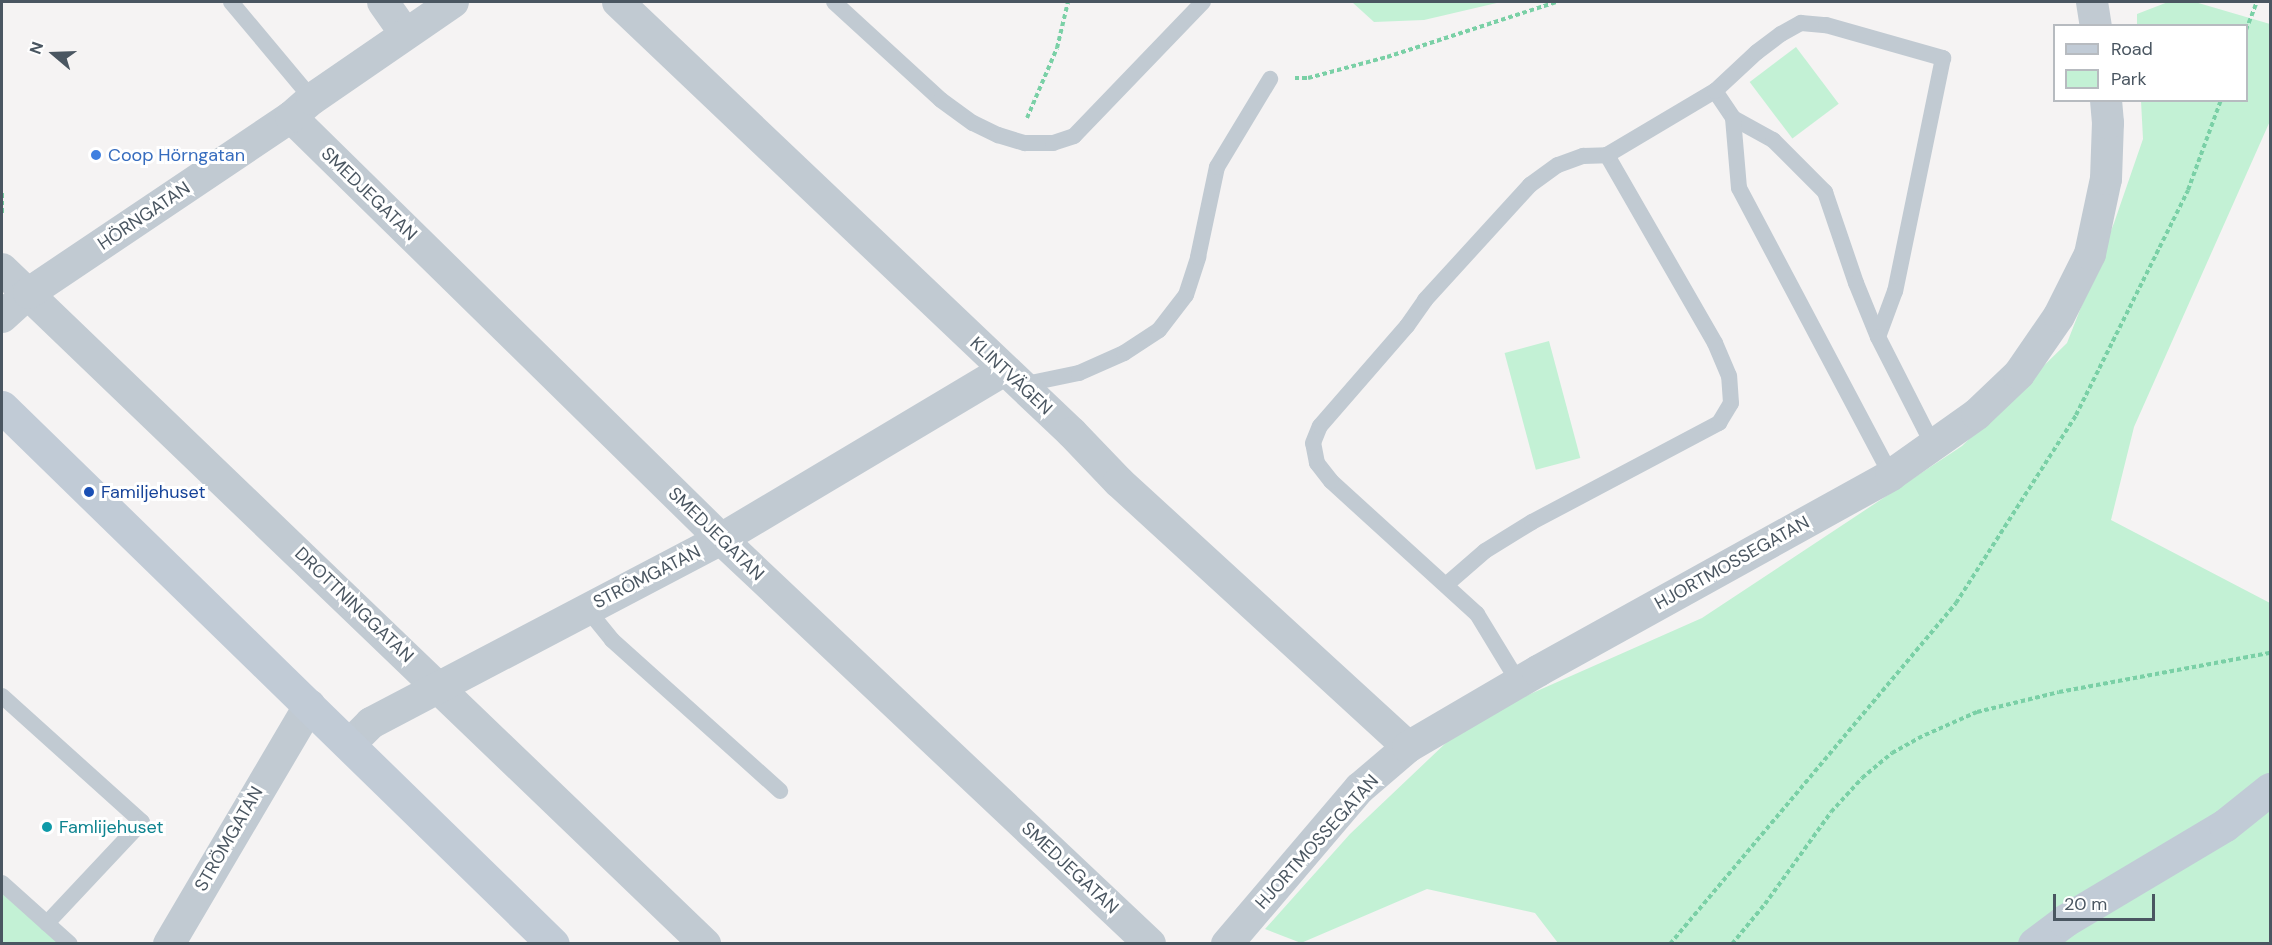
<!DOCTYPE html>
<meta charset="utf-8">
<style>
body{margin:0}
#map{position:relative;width:2272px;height:945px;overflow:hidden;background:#f5f3f3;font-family:"DM Sans",sans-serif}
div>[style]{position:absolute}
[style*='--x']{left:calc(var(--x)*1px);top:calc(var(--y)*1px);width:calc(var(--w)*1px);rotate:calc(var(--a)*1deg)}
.green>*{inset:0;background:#c3f1d5;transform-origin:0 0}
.path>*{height:4px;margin-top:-2px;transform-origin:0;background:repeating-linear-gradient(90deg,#7ad0a6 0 4.5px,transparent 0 7.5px)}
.lane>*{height:16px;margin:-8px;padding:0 8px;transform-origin:8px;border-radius:8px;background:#c1cad2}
.street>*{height:32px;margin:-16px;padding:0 16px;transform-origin:16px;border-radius:16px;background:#c1cad2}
.secondary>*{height:33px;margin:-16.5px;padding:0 16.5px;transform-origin:16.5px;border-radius:16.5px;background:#c1cbd6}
.dots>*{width:16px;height:16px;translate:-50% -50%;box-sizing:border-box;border:3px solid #fff;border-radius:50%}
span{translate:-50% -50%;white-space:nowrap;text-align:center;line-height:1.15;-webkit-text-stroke:6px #fff;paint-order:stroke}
.shop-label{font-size:18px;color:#366cbe}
.left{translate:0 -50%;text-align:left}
.street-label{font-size:18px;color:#4a5661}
.transit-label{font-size:18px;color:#164399}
.culture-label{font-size:18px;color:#0d838f}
.frame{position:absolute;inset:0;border:3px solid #4a5661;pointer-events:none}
.legend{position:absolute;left:2053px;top:24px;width:195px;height:78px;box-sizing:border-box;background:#fff;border:2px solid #b7bbc0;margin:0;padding:8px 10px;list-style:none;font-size:18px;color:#4a5661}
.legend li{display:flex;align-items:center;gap:12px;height:30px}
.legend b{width:30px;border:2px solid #b7bbc0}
.north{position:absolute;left:24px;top:24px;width:60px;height:60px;-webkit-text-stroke:4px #fff;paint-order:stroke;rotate:289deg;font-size:16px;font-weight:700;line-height:24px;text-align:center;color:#4a5661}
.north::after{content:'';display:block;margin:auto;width:21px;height:27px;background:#4a5661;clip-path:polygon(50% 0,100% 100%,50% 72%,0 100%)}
.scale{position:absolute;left:2053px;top:894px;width:102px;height:27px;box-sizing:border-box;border:3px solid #4a5661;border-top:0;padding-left:8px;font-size:18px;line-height:21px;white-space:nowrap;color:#4a5661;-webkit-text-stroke:4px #fff;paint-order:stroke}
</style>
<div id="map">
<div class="green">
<div style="clip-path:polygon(1352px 2px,1501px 2px,1424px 20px,1374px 22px)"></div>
<div style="clip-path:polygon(2168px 2px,2195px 2px,2270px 24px,2270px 121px,2134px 427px,2111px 520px,2270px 603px,2270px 943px,1558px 943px,1535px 913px,1427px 889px,1301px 943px,1265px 929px,1350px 834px,1469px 721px,1702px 618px,1962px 446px,2067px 343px,2114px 223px,2143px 139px,2141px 101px,2246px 100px,2246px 26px,2137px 25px,2137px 14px)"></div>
<div style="left:1796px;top:47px;width:71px;height:58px;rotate:53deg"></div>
<div style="left:1549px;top:341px;width:121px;height:46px;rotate:75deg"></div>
<div style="clip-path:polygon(2px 885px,64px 943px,2px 943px)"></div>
</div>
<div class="path">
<div style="--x:2246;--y:30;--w:30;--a:-69"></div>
<div style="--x:1295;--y:78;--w:13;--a:0"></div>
<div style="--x:1308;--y:78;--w:82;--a:-14.9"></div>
<div style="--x:1387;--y:57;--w:178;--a:-18"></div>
<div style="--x:1027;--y:118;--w:76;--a:-66.8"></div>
<div style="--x:1057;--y:48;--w:47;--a:-76.6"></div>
<div style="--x:2;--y:193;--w:21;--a:90"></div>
<div style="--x:1670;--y:944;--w:445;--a:-50"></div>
<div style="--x:1956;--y:603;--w:223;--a:-57.4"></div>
<div style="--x:2076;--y:415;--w:251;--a:-63.5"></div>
<div style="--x:2188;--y:190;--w:96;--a:-69.9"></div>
<div style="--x:1732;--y:944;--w:52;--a:-50.5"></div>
<div style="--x:1765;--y:904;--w:113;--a:-54.3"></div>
<div style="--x:1831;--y:812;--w:46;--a:-47.6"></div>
<div style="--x:1862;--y:778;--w:39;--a:-40"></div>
<div style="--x:1892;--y:753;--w:38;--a:-29"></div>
<div style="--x:1925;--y:735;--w:57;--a:-23.9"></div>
<div style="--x:1977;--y:712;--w:84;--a:-13.7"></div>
<div style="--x:2059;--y:692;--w:215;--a:-10.5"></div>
</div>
<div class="lane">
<div style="--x:231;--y:2;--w:126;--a:50.1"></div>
<div style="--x:834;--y:2;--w:145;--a:42.5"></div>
<div style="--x:941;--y:100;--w:39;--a:36"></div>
<div style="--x:973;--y:123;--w:28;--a:26"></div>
<div style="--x:998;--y:135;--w:28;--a:17"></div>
<div style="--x:1025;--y:143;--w:28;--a:0"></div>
<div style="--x:1053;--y:143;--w:22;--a:-18"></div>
<div style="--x:1074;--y:136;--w:186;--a:-46.1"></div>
<div style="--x:1715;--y:91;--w:32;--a:56"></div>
<div style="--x:1733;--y:118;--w:46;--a:28.8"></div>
<div style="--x:1773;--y:140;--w:74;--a:45"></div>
<div style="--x:1825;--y:192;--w:96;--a:71.2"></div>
<div style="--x:1856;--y:283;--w:58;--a:67.8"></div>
<div style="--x:1733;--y:118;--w:70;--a:85.1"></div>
<div style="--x:1739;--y:188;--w:325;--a:62.1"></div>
<div style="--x:1021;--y:385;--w:59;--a:-11.7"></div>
<div style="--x:1079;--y:373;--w:49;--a:-24"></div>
<div style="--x:1124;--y:353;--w:42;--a:-33.3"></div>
<div style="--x:1159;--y:330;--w:44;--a:-52.4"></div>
<div style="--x:1186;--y:295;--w:40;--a:-72"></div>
<div style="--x:1198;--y:257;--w:92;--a:-78.1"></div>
<div style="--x:1217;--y:167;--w:103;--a:-58.9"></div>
<div style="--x:1447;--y:584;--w:50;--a:-41"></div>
<div style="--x:1485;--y:551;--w:55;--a:-31.7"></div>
<div style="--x:1532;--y:522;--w:212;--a:-27.9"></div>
<div style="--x:1719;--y:423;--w:23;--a:-59"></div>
<div style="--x:1731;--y:403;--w:27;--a:-94"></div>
<div style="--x:1729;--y:376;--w:36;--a:-113"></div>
<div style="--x:1715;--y:343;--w:217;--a:-119.9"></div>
<div style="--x:587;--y:609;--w:40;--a:51"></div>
<div style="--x:612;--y:640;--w:226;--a:41.9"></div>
<div style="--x:1519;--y:683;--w:81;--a:-121.3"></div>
<div style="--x:1477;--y:614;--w:197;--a:-137.7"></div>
<div style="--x:1331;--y:481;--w:23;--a:-128"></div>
<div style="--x:1317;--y:463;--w:20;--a:-101"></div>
<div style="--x:1313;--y:443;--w:18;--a:-68"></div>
<div style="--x:1320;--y:426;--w:133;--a:-49"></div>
<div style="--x:1407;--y:326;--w:32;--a:-55"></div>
<div style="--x:1425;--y:300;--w:156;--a:-47.6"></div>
<div style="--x:1530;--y:185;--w:34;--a:-36"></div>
<div style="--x:1558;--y:165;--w:27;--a:-20"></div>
<div style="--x:1583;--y:156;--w:24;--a:-2"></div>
<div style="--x:1607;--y:155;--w:126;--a:-30.7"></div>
<div style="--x:1715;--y:91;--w:57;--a:-42.9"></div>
<div style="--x:1757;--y:52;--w:30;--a:-37"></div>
<div style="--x:1781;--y:34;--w:23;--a:-29"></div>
<div style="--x:1801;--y:23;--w:25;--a:5"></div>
<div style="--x:1826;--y:25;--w:122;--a:15.8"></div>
<div style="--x:1943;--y:58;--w:238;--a:101.6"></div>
<div style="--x:1895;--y:291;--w:49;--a:110.3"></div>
<div style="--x:1878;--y:337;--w:121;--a:63"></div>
<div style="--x:2;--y:696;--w:188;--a:42"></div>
<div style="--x:142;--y:822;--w:139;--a:133.2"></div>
<div style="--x:2;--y:883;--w:91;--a:41.9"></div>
</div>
<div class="street">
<div style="--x:383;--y:2;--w:38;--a:55"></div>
<div style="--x:618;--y:2;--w:626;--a:43.51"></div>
<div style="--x:1072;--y:433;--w:68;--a:46.2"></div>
<div style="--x:1119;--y:482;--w:392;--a:42.5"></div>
<div style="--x:2092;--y:2;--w:24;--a:81"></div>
<div style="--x:291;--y:117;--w:602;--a:44.46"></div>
<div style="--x:721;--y:539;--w:590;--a:43.35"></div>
<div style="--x:2;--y:269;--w:975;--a:43.84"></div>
<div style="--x:2;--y:317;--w:36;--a:-42"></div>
<div style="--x:29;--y:293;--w:316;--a:-33.9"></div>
<div style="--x:291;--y:117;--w:28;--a:-41"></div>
<div style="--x:312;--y:99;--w:171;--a:-34.5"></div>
<div style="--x:349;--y:745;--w:31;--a:-45"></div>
<div style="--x:371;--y:723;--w:395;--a:-27.7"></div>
<div style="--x:721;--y:539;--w:330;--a:-30.8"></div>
<div style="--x:169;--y:944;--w:277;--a:-59.5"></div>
<div style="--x:1227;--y:944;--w:205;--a:-49.6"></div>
<div style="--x:1360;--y:788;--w:63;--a:-40.5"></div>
<div style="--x:1408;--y:747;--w:151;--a:-30.3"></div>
<div style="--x:1538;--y:671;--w:404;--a:-29"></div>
<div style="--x:1891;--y:475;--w:105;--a:-35.3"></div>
<div style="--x:1977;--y:414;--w:58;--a:-43.6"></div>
<div style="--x:2019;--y:374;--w:70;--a:-55.4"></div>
<div style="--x:2059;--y:316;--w:69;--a:-63.4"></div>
<div style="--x:2090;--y:254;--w:77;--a:-78"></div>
<div style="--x:2106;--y:179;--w:56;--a:-88"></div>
<div style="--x:2108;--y:123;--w:23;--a:-95"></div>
</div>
<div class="secondary">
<div style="--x:2;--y:407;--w:769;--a:44.26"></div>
<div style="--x:2034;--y:944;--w:38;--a:-37"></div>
<div style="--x:2064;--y:921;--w:187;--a:-30.8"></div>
<div style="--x:2225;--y:825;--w:58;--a:-38.7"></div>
</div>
<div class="dots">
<div style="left:96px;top:155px;background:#3f7fe0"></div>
<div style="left:89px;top:492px;background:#1a4fb4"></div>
<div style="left:47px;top:827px;background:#0f9aa8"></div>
</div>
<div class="shop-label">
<span class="left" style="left:108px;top:155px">Coop Hörngatan</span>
</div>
<div class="street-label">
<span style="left:369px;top:194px;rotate:44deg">SMEDJEGATAN</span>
<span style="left:144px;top:216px;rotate:-34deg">HÖRNGATAN</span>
<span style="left:1011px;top:376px;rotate:43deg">KLINTVÄGEN</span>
<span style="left:716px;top:534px;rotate:44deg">SMEDJEGATAN</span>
<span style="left:1732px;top:563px;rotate:-29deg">HJORTMOSSEGATAN</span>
<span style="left:647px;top:577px;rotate:-27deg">STRÖMGATAN</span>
<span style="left:354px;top:605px;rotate:44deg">DROTTNINGGATAN</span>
<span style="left:229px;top:839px;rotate:-60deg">STRÖMGATAN</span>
<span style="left:1317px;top:842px;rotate:-48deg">HJORTMOSSEGATAN</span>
<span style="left:1070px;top:868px;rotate:43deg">SMEDJEGATAN</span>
</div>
<div class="transit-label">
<span class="left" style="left:101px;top:492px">Familjehuset</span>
</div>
<div class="culture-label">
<span class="left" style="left:59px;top:827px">Famlijehuset</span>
</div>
<div class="frame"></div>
<ul class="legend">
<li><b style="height:8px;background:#c1cbd6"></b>Road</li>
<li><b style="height:16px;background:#c3f1d5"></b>Park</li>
</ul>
<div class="north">N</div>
<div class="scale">20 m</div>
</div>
